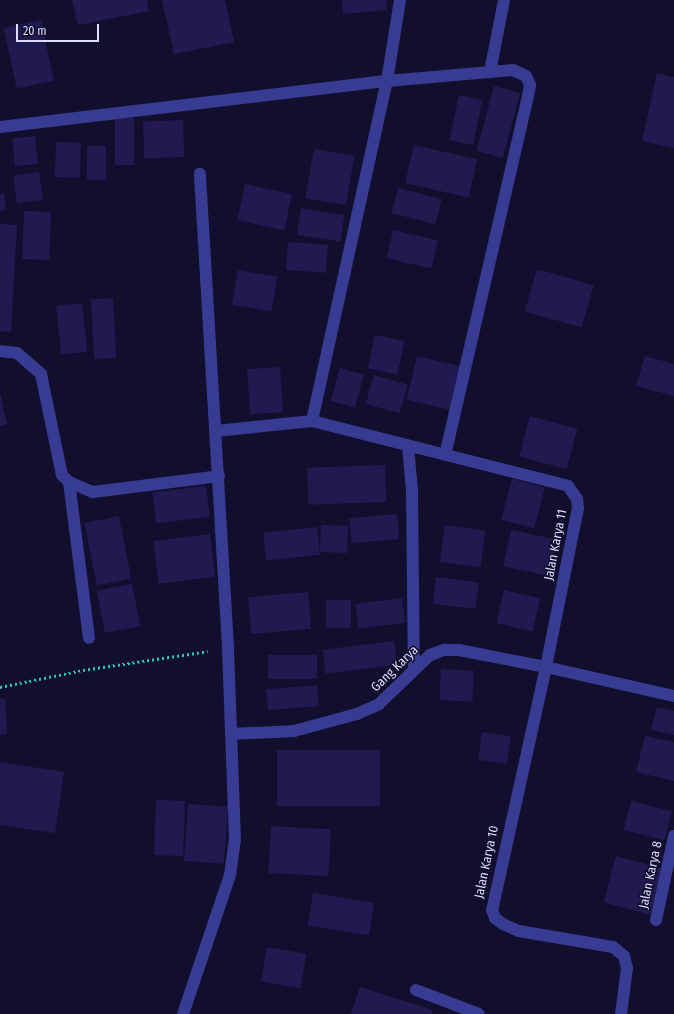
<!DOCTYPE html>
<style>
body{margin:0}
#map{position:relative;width:674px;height:1014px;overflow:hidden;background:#120f2e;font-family:"Fira Sans Condensed",sans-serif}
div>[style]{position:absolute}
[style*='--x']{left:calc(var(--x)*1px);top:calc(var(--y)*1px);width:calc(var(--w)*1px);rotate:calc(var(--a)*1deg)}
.building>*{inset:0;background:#201a51;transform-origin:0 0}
.path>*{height:2.5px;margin-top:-1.25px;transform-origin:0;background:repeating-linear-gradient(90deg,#26c9b2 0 2px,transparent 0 5px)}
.minor>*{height:12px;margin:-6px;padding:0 6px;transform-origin:6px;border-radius:6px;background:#373b91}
span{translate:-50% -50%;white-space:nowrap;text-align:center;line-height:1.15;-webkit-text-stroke:3px #120f2e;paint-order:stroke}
.street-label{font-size:13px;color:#deddff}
.scale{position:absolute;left:16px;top:24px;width:83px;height:18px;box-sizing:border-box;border:2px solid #deddff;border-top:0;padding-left:5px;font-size:12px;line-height:14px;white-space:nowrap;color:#deddff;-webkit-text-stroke:3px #120f2e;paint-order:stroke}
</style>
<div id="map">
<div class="building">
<div style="clip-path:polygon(72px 0,147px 0,149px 11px,78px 25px)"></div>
<div style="clip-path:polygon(162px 0,225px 0,234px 42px,174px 54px)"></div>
<div style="clip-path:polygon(342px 0,386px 0,387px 10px,343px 14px)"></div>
<div style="left:41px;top:20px;width:62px;height:38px;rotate:78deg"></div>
<div style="clip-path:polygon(657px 73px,674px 77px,674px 148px,642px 141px)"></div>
<div style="left:494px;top:86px;width:27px;height:67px;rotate:15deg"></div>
<div style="left:459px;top:95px;width:24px;height:46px;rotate:12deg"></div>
<div style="left:115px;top:118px;width:19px;height:47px"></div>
<div style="left:183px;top:120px;width:37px;height:40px;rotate:88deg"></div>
<div style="left:35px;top:136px;width:28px;height:23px;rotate:84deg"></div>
<div style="left:56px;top:142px;width:25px;height:35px;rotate:2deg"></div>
<div style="left:414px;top:145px;width:65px;height:39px;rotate:13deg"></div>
<div style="left:87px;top:146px;width:19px;height:34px"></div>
<div style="left:314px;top:149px;width:41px;height:50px;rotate:10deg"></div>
<div style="left:39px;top:172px;width:28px;height:26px;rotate:82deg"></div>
<div style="left:245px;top:184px;width:48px;height:37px;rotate:12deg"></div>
<div style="left:398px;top:188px;width:45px;height:26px;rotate:14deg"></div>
<div style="clip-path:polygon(4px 193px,6px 210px,0 211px,0 194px)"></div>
<div style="left:301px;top:208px;width:44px;height:27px;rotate:9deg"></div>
<div style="left:24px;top:211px;width:27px;height:48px;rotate:2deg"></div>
<div style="clip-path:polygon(0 224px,17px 225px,11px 332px,0 331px)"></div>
<div style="left:393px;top:230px;width:46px;height:29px;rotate:13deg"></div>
<div style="left:288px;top:242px;width:40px;height:28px;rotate:4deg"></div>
<div style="left:537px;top:269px;width:59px;height:44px;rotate:16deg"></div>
<div style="left:238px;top:270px;width:40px;height:35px;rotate:10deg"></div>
<div style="left:113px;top:298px;width:60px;height:22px;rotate:87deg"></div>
<div style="left:82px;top:303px;width:49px;height:26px;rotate:84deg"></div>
<div style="left:375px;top:335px;width:30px;height:34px;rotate:12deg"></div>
<div style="left:417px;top:356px;width:44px;height:45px;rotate:13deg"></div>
<div style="clip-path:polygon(645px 356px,674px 364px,674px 396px,636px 386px)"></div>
<div style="left:280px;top:367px;width:45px;height:33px;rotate:86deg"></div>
<div style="left:340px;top:368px;width:25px;height:34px;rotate:16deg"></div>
<div style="left:374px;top:375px;width:35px;height:30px;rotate:16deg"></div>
<div style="clip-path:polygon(0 393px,7px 424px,0 426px)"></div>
<div style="left:530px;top:416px;width:49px;height:42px;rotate:15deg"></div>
<div style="left:385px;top:465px;width:37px;height:78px;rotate:88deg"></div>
<div style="left:512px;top:479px;width:34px;height:42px;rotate:15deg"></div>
<div style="left:206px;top:486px;width:31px;height:54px;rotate:83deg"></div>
<div style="left:397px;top:514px;width:25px;height:48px;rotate:85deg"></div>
<div style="left:119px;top:516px;width:64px;height:35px;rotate:79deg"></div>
<div style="left:321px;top:525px;width:27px;height:27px;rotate:2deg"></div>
<div style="left:445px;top:525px;width:41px;height:37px;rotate:8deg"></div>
<div style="left:317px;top:527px;width:28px;height:54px;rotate:84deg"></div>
<div style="left:511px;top:530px;width:47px;height:37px;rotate:12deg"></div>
<div style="left:210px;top:534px;width:43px;height:57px;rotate:83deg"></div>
<div style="left:436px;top:577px;width:43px;height:27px;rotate:7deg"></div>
<div style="left:132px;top:584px;width:43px;height:36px;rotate:79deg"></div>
<div style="left:504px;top:590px;width:37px;height:34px;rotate:13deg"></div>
<div style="left:308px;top:592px;width:37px;height:60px;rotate:85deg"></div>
<div style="left:402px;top:598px;width:25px;height:47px;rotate:83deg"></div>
<div style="left:351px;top:600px;width:28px;height:25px;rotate:90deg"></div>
<div style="left:394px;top:641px;width:24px;height:72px;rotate:83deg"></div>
<div style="left:317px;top:655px;width:24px;height:49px;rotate:90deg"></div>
<div style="left:441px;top:669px;width:33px;height:31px;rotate:3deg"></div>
<div style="left:317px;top:685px;width:21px;height:51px;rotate:85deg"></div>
<div style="clip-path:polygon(0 699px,5px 699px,7px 734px,0 735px)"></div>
<div style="clip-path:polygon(657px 707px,674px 711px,674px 735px,651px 730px)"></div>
<div style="left:482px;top:732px;width:29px;height:28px;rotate:8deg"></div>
<div style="clip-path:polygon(645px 736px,674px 742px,674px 781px,636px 772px)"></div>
<div style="left:380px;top:750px;width:56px;height:103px;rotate:90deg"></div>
<div style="clip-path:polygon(0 762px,64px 772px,55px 833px,0 825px)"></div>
<div style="left:156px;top:800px;width:29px;height:55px;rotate:2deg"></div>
<div style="left:631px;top:801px;width:42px;height:30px;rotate:14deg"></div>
<div style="left:188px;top:804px;width:40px;height:57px;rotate:4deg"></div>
<div style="left:271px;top:826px;width:60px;height:47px;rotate:3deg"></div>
<div style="left:616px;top:856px;width:48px;height:48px;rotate:15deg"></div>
<div style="left:313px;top:893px;width:62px;height:33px;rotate:9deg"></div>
<div style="left:267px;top:947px;width:40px;height:35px;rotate:10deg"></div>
<div style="clip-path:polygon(360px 987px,433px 1010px,432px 1014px,351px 1014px)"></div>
</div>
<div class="path">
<div style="--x:0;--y:687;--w:85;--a:-11.6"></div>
<div style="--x:83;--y:670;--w:126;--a:-8.6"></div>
</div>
<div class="minor">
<div style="--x:490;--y:72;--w:73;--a:-79"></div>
<div style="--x:0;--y:127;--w:390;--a:-6.8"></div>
<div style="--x:387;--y:81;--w:126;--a:-5"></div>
<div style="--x:513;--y:70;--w:14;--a:25"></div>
<div style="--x:526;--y:76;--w:10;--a:66"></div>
<div style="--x:530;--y:85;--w:11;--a:100"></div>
<div style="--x:528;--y:96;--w:368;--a:103"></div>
<div style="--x:0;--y:351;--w:17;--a:7"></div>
<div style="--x:17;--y:353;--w:32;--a:41"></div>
<div style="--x:41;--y:374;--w:103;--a:78.3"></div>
<div style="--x:62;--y:475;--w:10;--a:45"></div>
<div style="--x:69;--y:482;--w:26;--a:23"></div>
<div style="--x:93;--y:492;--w:127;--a:-7.2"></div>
<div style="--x:312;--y:421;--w:348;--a:-77.6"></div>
<div style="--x:387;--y:81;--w:82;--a:-80.9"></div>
<div style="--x:216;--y:431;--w:97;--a:-5.9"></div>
<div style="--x:312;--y:421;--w:264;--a:14.2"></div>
<div style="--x:568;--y:486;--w:16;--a:55"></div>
<div style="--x:577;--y:499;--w:9;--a:84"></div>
<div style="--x:578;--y:508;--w:162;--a:101.4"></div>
<div style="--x:546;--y:667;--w:249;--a:102.5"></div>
<div style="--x:492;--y:910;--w:9;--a:69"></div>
<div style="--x:495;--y:918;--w:10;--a:37"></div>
<div style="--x:503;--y:924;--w:17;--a:24"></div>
<div style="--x:519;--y:931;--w:95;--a:9.7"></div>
<div style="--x:613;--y:947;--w:14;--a:39"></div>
<div style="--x:624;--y:956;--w:12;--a:76"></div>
<div style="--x:627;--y:968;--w:46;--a:97.4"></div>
<div style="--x:408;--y:447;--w:43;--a:84.7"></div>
<div style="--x:412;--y:490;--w:179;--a:89.4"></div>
<div style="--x:69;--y:482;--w:157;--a:82.7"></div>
<div style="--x:231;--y:734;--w:63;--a:-2.7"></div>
<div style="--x:294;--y:731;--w:65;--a:-15.1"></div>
<div style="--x:357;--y:714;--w:24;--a:-24"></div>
<div style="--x:379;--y:704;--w:71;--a:-43.9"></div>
<div style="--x:430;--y:655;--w:15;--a:-20"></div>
<div style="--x:444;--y:650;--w:15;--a:0"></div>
<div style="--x:459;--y:650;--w:89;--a:11.1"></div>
<div style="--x:546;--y:667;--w:131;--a:12.8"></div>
<div style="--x:656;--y:920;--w:86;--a:-77.9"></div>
<div style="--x:416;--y:990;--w:67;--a:20.9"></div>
<div style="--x:183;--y:1014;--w:147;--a:-71.3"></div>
<div style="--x:230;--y:875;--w:35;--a:-82"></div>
<div style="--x:235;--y:840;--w:193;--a:-92.1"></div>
<div style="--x:228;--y:647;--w:474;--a:-93.4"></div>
</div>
<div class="street-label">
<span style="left:556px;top:545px;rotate:-79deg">Jalan Karya 11</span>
<span style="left:395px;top:669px;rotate:-44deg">Gang Karya</span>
<span style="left:487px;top:862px;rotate:-78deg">Jalan Karya 10</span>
<span style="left:651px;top:875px;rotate:-78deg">Jalan Karya 8</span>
</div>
<div class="scale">20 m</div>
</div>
